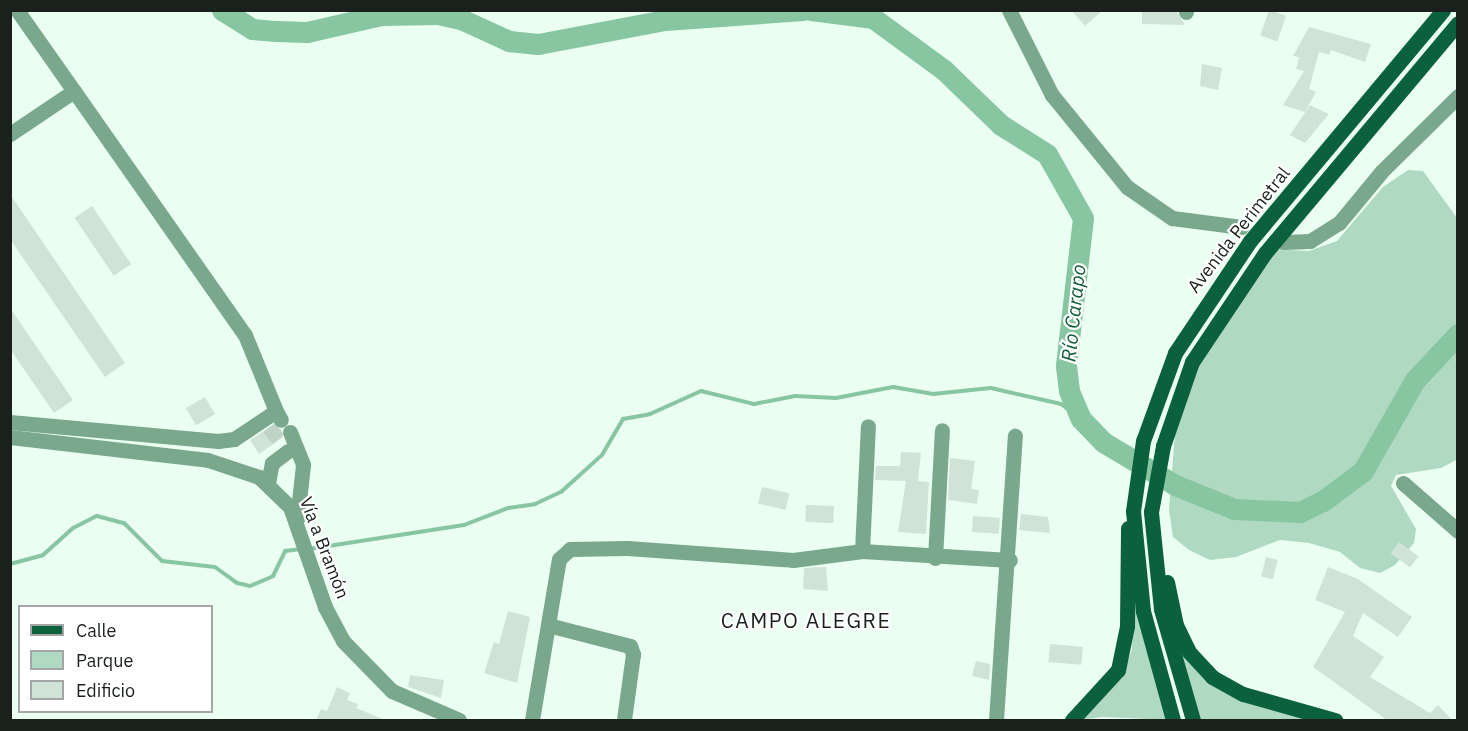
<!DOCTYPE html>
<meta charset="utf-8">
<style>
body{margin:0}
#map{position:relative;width:1468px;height:731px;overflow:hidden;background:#ebfef2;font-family:"IBM Plex Sans",sans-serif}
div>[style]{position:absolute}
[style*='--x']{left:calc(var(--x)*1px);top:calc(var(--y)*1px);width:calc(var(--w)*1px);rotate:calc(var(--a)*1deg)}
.green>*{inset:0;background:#afd9c0}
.stream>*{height:4px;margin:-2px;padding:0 2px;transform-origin:2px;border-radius:2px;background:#87c6a1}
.river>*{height:21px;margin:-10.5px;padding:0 10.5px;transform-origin:10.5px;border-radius:10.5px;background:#87c6a1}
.building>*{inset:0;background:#d0e3d7;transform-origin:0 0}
.minor-tunnel>*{height:15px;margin-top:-7.5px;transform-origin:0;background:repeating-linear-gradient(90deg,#c1d2c7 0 15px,transparent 0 23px)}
.minor>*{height:15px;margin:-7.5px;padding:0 7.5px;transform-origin:7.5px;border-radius:7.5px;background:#7aa88d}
.major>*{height:15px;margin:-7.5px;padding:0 7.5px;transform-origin:7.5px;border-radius:7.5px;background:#0a613c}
span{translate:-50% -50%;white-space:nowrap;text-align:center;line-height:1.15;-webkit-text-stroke:4.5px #fff;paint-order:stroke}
.street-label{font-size:18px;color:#1a201c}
.water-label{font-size:20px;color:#135d3b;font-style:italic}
.quarter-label{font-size:21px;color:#1a201c;letter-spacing:1.5px}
.frame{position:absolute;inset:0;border:12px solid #1a201c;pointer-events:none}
.legend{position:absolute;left:18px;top:605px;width:195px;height:108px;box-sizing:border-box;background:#fff;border:2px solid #a3a6a4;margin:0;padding:8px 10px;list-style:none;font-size:18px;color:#1a201c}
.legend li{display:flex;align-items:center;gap:12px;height:30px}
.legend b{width:30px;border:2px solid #a3a6a4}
</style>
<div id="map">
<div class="green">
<div style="clip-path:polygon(1408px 170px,1423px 171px,1457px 218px,1458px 459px,1441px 468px,1396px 475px,1391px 486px,1416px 529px,1414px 543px,1395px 565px,1380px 573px,1360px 568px,1340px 552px,1309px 543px,1280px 540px,1236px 557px,1210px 560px,1189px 550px,1173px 537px,1169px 510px,1175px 433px,1189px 386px,1225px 306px,1271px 249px,1309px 251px,1337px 241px,1383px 187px)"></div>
<div style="clip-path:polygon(1133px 598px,1172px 720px,1103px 717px,1078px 720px,1124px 672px,1132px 649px)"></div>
<div style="clip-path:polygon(1180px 650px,1229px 695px,1318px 720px,1189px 720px)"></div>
</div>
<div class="stream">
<div style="--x:309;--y:549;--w:157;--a:-8.8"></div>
<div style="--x:464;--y:525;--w:47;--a:-21.1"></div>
<div style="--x:508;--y:508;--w:27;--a:-8"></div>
<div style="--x:535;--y:504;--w:29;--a:-25"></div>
<div style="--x:561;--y:492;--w:55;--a:-42.1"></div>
<div style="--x:602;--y:455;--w:42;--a:-59.7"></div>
<div style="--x:623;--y:419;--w:27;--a:-10"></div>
<div style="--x:650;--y:414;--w:56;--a:-24.3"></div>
<div style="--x:701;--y:391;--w:55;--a:13.8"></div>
<div style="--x:754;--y:404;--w:42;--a:-11"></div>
<div style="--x:795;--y:396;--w:41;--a:2.8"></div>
<div style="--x:836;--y:398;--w:58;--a:-10.9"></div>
<div style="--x:893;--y:387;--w:41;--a:9.9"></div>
<div style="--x:933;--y:394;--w:58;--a:-5.9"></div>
<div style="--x:991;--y:388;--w:72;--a:12.9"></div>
<div style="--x:1061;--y:404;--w:25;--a:37"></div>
<div style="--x:10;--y:564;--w:34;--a:-15"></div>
<div style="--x:43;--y:555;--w:40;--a:-42"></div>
<div style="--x:73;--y:528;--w:27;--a:-27"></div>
<div style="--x:97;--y:516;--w:28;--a:15"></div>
<div style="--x:124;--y:523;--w:54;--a:45"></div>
<div style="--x:162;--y:561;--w:53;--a:6.5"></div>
<div style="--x:215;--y:567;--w:27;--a:36"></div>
<div style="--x:237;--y:583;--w:13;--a:13"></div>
<div style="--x:250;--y:586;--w:25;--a:-23"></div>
<div style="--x:273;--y:576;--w:28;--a:-64"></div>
<div style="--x:285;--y:551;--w:17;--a:-7"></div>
</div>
<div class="river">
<div style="--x:222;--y:10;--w:36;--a:32"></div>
<div style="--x:252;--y:29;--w:24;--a:5"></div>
<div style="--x:276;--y:31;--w:31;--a:2"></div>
<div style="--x:307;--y:32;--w:76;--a:-12.9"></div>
<div style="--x:381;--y:15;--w:57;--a:-1"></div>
<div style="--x:438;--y:14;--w:26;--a:13"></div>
<div style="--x:463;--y:20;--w:51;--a:24.5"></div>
<div style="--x:509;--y:41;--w:29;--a:6"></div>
<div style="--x:538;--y:44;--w:129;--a:-10.7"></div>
<div style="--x:665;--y:20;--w:138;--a:-4.1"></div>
<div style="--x:811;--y:10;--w:63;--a:7.4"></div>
<div style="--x:873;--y:18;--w:88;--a:36.2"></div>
<div style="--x:944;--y:70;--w:79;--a:44"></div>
<div style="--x:1001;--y:125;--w:54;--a:32.2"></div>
<div style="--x:1047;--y:154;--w:73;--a:60.6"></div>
<div style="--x:1083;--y:218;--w:149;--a:96.6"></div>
<div style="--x:1066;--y:366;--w:25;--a:83"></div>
<div style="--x:1069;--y:391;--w:30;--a:67"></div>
<div style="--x:1081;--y:419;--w:32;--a:46"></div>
<div style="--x:1103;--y:442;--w:84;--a:30.8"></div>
<div style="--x:1175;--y:485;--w:64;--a:22.1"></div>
<div style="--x:1234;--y:509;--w:66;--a:2.6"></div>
<div style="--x:1300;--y:512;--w:25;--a:-26"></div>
<div style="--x:1323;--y:501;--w:50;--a:-36.9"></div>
<div style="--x:1363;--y:471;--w:105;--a:-60.3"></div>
<div style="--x:1415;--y:380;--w:63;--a:-46.9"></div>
</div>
<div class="building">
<div style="clip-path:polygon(1071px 10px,1103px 10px,1085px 26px)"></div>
<div style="clip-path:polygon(1142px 10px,1176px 10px,1185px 25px,1142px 24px)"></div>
<div style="left:1269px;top:10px;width:18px;height:27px;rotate:19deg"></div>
<div style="clip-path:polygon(1309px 27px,1371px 44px,1365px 62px,1331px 50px,1329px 55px,1319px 52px,1309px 89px,1316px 92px,1305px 112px,1283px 105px,1304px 71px,1296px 69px,1299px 57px,1293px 56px)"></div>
<div style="clip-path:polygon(1202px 64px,1222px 68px,1218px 90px,1200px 86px)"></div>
<div style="clip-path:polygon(1310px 105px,1329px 114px,1305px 143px,1290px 135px)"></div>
<div style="clip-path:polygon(10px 194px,125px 363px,105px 377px,10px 239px)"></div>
<div style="left:92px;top:206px;width:70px;height:21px;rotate:56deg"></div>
<div style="clip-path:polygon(10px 308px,73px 400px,54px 413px,10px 349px)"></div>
<div style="left:205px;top:397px;width:20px;height:22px;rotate:60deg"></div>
<div style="clip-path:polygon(273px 425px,281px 430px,282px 438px,259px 454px,250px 440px)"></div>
<div style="clip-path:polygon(901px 452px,921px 453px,918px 481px,929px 482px,926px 534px,898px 532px,906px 481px,875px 480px,876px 466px,900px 466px)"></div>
<div style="clip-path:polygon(950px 458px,975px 461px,971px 489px,979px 490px,977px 504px,948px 500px)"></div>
<div style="left:762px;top:487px;width:28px;height:17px;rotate:13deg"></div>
<div style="left:806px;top:505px;width:28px;height:17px;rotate:2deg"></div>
<div style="clip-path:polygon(1021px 514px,1048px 517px,1050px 533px,1019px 530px)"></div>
<div style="left:973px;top:516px;width:27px;height:16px;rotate:4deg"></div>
<div style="left:1399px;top:542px;width:24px;height:14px;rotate:36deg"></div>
<div style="left:1266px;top:557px;width:12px;height:20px;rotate:14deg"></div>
<div style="clip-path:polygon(826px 567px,828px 591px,803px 589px,804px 568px)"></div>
<div style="clip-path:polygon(1328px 567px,1358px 579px,1412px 617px,1398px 637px,1363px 613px,1353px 636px,1384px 657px,1370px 677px,1430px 713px,1438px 705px,1452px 720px,1387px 720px,1313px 667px,1345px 612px,1315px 600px)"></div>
<div style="clip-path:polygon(508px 611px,530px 617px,517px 683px,484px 673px,494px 642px,499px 644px)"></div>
<div style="left:1050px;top:644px;width:33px;height:18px;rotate:5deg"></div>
<div style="clip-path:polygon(976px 661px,990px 664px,989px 680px,972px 676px)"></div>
<div style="clip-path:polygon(410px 675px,444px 680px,441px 698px,408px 687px)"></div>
<div style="clip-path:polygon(337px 687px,350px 693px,347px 700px,358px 704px,356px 708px,385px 720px,316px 720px,321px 709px,327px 711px)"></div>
</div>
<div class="minor-tunnel">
<div style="--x:269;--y:427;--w:16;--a:52"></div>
</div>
<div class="minor">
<div style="--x:17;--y:10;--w:99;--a:54.9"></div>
<div style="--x:1009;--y:10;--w:95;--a:63.2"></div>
<div style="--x:1052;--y:95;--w:119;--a:50.8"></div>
<div style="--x:1127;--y:187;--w:55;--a:34.6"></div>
<div style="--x:1172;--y:218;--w:70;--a:7.4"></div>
<div style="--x:1186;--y:12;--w:2;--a:-90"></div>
<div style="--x:10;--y:134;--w:77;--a:-33.9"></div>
<div style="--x:74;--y:91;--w:298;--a:55"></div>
<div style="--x:245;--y:335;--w:82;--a:67.8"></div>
<div style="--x:1283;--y:242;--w:27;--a:-2"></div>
<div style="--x:1310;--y:241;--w:34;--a:-32"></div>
<div style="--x:1339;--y:223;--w:67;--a:-50.4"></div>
<div style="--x:1382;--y:171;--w:107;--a:-44.6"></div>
<div style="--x:10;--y:422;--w:209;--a:5.2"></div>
<div style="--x:218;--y:441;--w:16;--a:-7"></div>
<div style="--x:234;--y:439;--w:50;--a:-33.7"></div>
<div style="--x:276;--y:411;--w:10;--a:61"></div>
<div style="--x:290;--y:432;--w:35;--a:68"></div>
<div style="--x:303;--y:465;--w:54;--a:96.3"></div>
<div style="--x:10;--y:437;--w:199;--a:6.6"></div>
<div style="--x:208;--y:460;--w:54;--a:18.4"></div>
<div style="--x:259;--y:477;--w:43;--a:44.1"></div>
<div style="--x:290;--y:507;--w:106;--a:70.7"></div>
<div style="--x:325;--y:607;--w:38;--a:62"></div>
<div style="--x:343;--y:641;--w:70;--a:45.6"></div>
<div style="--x:392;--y:691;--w:73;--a:23.4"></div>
<div style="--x:268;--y:483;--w:20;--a:-79"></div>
<div style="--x:272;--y:463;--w:20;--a:-37"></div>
<div style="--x:1403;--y:483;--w:73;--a:41.1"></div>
<div style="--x:862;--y:551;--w:125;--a:-87.3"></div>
<div style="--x:935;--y:558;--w:128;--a:-86.9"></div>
<div style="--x:548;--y:625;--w:85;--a:14.4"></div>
<div style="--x:630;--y:646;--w:9;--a:69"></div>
<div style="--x:633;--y:654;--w:67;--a:97.8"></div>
<div style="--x:532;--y:720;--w:163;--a:-80.5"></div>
<div style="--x:559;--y:559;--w:15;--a:-42"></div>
<div style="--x:570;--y:549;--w:57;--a:-1"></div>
<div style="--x:627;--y:548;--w:166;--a:4.1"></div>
<div style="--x:793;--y:560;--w:70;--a:-7.4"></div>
<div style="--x:862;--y:551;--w:148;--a:3.5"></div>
<div style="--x:996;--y:720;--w:285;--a:-86.2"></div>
</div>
<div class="major">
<div style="--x:1167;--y:582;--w:44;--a:78.2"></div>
<div style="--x:1176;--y:625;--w:30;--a:64"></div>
<div style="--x:1189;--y:652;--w:34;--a:47"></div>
<div style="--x:1212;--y:677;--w:35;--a:29"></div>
<div style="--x:1243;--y:694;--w:96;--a:15.8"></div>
<div style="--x:1072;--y:720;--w:68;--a:-47.4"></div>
<div style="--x:1118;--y:670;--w:45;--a:-78.4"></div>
<div style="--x:1127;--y:626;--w:98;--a:-89.4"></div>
<div style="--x:1173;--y:720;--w:113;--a:-105.4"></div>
<div style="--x:1143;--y:611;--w:100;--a:-95.7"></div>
<div style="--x:1133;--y:511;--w:71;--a:-81.9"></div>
<div style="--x:1143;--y:441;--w:94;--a:-70"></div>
<div style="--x:1175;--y:353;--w:135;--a:-56.2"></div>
<div style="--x:1250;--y:241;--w:301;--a:-50.1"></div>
<div style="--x:1193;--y:720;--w:116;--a:-106.1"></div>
<div style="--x:1161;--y:609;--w:98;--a:-95.9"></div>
<div style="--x:1151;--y:512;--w:67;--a:-79.7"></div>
<div style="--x:1163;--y:446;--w:89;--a:-71"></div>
<div style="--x:1192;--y:362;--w:131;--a:-56.2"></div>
<div style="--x:1265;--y:253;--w:300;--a:-50"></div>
</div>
<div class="street-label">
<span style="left:1239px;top:230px;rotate:-52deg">Avenida Perimetral</span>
<span style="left:324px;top:548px;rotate:69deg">Vía a Bramón</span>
</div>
<div class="water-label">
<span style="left:1073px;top:313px;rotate:-84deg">Río Carapo</span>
</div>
<div class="quarter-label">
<span style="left:806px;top:620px">CAMPO ALEGRE</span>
</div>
<div class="frame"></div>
<ul class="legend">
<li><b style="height:8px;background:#0a613c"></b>Calle</li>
<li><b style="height:16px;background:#afd9c0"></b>Parque</li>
<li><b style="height:16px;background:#d0e3d7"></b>Edificio</li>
</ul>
</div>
